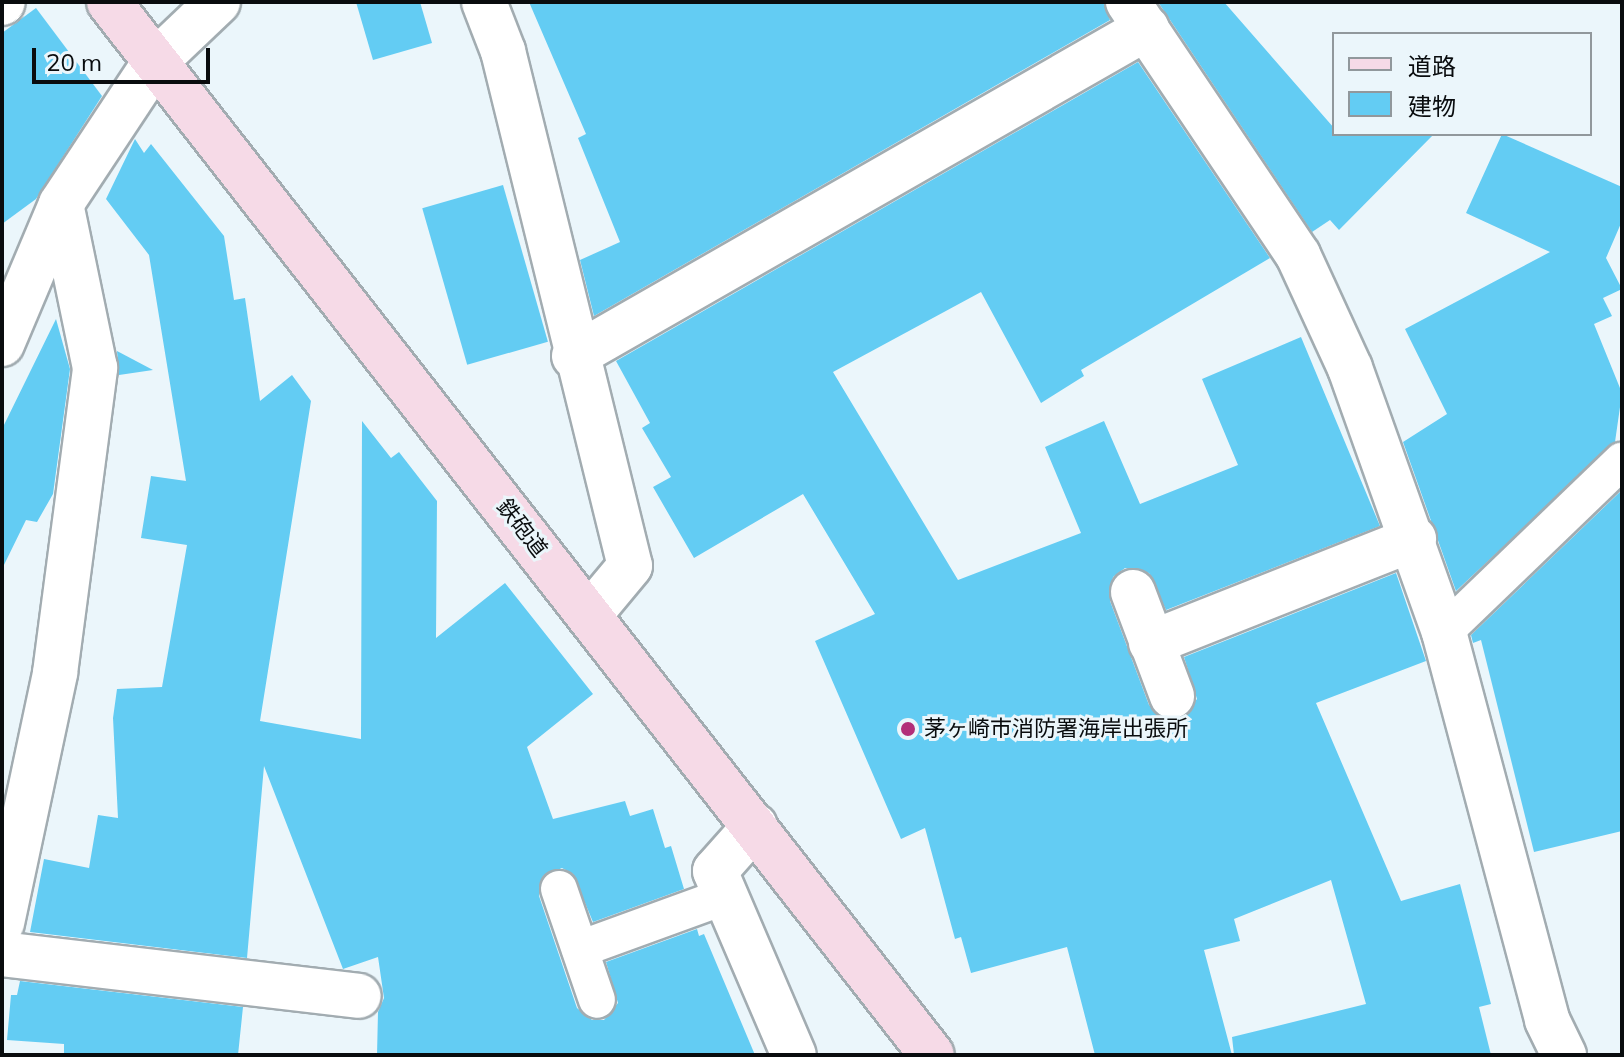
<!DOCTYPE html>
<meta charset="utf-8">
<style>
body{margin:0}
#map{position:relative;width:1624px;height:1057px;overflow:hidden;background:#ebf6fb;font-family:Mulish,"Noto Sans JP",sans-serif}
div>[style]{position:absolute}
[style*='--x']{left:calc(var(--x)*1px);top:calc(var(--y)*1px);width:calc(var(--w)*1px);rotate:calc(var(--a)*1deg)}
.building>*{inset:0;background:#63ccf3;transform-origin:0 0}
.roads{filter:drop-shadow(2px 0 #a2acb1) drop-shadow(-2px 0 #a2acb1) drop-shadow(0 2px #a2acb1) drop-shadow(0 -2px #a2acb1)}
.lane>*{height:36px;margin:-18px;padding:0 18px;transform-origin:18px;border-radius:18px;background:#fff}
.street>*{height:44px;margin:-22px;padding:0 22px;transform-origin:22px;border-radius:22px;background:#fff}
.secondary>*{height:44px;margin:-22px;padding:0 22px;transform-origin:22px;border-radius:22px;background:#f6dae7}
.dots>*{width:22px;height:22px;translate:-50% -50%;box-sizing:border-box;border:4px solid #ebf6fb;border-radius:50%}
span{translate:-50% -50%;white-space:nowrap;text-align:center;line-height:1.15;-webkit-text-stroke:6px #ebf6fb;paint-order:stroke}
.street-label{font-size:22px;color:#090c0e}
.poi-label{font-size:22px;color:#090c0e}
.left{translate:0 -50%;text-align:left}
.frame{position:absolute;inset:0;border:4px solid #090c0e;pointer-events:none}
.legend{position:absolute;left:1332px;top:32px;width:260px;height:104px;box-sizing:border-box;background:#ebf6fb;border:2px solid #91989c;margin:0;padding:10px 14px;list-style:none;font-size:24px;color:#090c0e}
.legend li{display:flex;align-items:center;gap:16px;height:40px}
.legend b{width:40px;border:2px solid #91989c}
.scale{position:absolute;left:32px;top:48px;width:178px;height:36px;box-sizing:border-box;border:4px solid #090c0e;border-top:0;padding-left:10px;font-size:24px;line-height:28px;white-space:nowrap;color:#090c0e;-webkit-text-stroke:6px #ebf6fb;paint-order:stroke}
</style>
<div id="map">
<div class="building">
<div style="clip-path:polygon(356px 2px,420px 2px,432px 43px,373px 60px)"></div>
<div style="clip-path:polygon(529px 2px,1103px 2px,1110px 20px,594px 316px,580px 260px,620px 242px,578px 138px,586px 134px)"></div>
<div style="clip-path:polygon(1158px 2px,1224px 2px,1334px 128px,1334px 134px,1434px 134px,1339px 230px,1330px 220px,1312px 232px)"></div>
<div style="clip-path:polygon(36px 8px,102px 96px,36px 199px,2px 224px,2px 33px)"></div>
<div style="clip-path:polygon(1138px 62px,1270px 258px,1081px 370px,1084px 376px,1041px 403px,981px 292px,833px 372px,958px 580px,1081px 533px,1045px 447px,1104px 421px,1140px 504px,1238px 465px,1202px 379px,1301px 337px,1380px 526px,1166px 610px,1149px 573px,1125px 568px,1113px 577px,1110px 601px,1149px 705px,1167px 720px,1180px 720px,1197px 699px,1184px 657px,1396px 573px,1426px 661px,1316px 703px,1401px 901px,1460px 884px,1491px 1004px,1479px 1007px,1491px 1055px,1234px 1055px,1232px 1037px,1366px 1004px,1331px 880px,1234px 919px,1240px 941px,1204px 950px,1232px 1055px,1095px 1055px,1067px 947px,971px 973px,961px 937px,955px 939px,925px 828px,901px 839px,815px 641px,875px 614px,803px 494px,694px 558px,653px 487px,671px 477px,642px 428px,650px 423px,616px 361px)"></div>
<div style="clip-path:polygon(1502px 134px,1622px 187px,1622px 221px,1606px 258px,1622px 289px,1603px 298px,1612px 316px,1594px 324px,1622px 393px,1615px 442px,1456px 591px,1403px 442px,1447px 414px,1405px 329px,1550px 252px,1466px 213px)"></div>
<div style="clip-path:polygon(135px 139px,144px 153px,151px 144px,224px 236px,234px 300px,245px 298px,260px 401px,292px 375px,311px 401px,260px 721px,361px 739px,362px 421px,391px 458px,399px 452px,437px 501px,436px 638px,505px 583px,593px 694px,527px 747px,553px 819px,625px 801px,630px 816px,653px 809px,665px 848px,671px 846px,684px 889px,593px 922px,573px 874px,562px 868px,543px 876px,539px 896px,577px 1008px,592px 1020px,604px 1020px,618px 1003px,606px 962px,697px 929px,699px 936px,704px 934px,755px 1055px,377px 1055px,378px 1012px,384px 998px,378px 957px,343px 969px,264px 766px,247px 958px,30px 932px,44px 859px,89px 868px,98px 815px,118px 818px,113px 718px,117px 689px,162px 687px,187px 545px,141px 538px,151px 476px,186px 481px,149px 255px,106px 199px)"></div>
<div style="left:503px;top:185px;width:163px;height:84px;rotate:74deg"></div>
<div style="clip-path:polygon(56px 319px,70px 369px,53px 494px,37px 522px,26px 520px,2px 569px,2px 429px)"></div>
<div style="clip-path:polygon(117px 351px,153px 370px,119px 375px)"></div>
<div style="clip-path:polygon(1622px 490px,1622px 831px,1534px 852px,1481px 640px,1473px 643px,1471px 635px)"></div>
<div style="clip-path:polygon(20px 981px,243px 1007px,238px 1055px,64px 1055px,64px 1044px,7px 1040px,11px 995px,17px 995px)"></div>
</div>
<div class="roads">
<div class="lane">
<div style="--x:1444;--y:632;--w:247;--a:-43.9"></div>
<div style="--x:559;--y:889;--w:117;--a:71.1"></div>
<div style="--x:580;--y:949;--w:155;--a:-20"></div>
</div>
<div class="street">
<div style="--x:484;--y:2;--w:53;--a:68.8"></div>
<div style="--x:503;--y:51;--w:530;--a:76.15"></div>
<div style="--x:630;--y:566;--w:62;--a:129.8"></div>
<div style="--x:1128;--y:2;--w:305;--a:56.1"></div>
<div style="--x:1298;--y:255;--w:124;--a:65.3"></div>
<div style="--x:1350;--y:368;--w:280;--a:70.4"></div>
<div style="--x:1444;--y:632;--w:401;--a:75.1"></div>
<div style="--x:1547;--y:1020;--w:39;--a:64"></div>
<div style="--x:2;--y:3;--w:1;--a:-45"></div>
<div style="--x:2;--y:344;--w:152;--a:-67.1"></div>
<div style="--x:61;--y:204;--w:170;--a:-56.5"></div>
<div style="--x:155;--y:62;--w:87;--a:-43.6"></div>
<div style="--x:574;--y:356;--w:660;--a:-29.79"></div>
<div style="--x:1133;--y:592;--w:111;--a:69.4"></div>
<div style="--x:1151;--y:643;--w:283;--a:-21.6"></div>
<div style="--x:755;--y:826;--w:60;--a:131.6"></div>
<div style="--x:715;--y:871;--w:200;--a:66.8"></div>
<div style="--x:2;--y:923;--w:256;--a:-78"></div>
<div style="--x:55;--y:673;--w:308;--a:-82.5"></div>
<div style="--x:95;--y:368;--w:167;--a:-101.7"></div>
<div style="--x:2;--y:954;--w:359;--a:6.7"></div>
</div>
<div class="secondary">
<div style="--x:109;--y:2;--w:1336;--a:51.99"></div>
</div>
</div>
<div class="dots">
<div style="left:908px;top:729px;background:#b22f79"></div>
</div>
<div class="street-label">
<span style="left:522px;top:528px;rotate:52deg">鉄砲道</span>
</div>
<div class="poi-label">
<span class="left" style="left:924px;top:729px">茅ヶ崎市消防署海岸出張所</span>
</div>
<div class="frame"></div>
<ul class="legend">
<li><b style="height:10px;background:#f6dae7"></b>道路</li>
<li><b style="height:22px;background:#63ccf3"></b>建物</li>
</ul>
<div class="scale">20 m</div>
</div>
